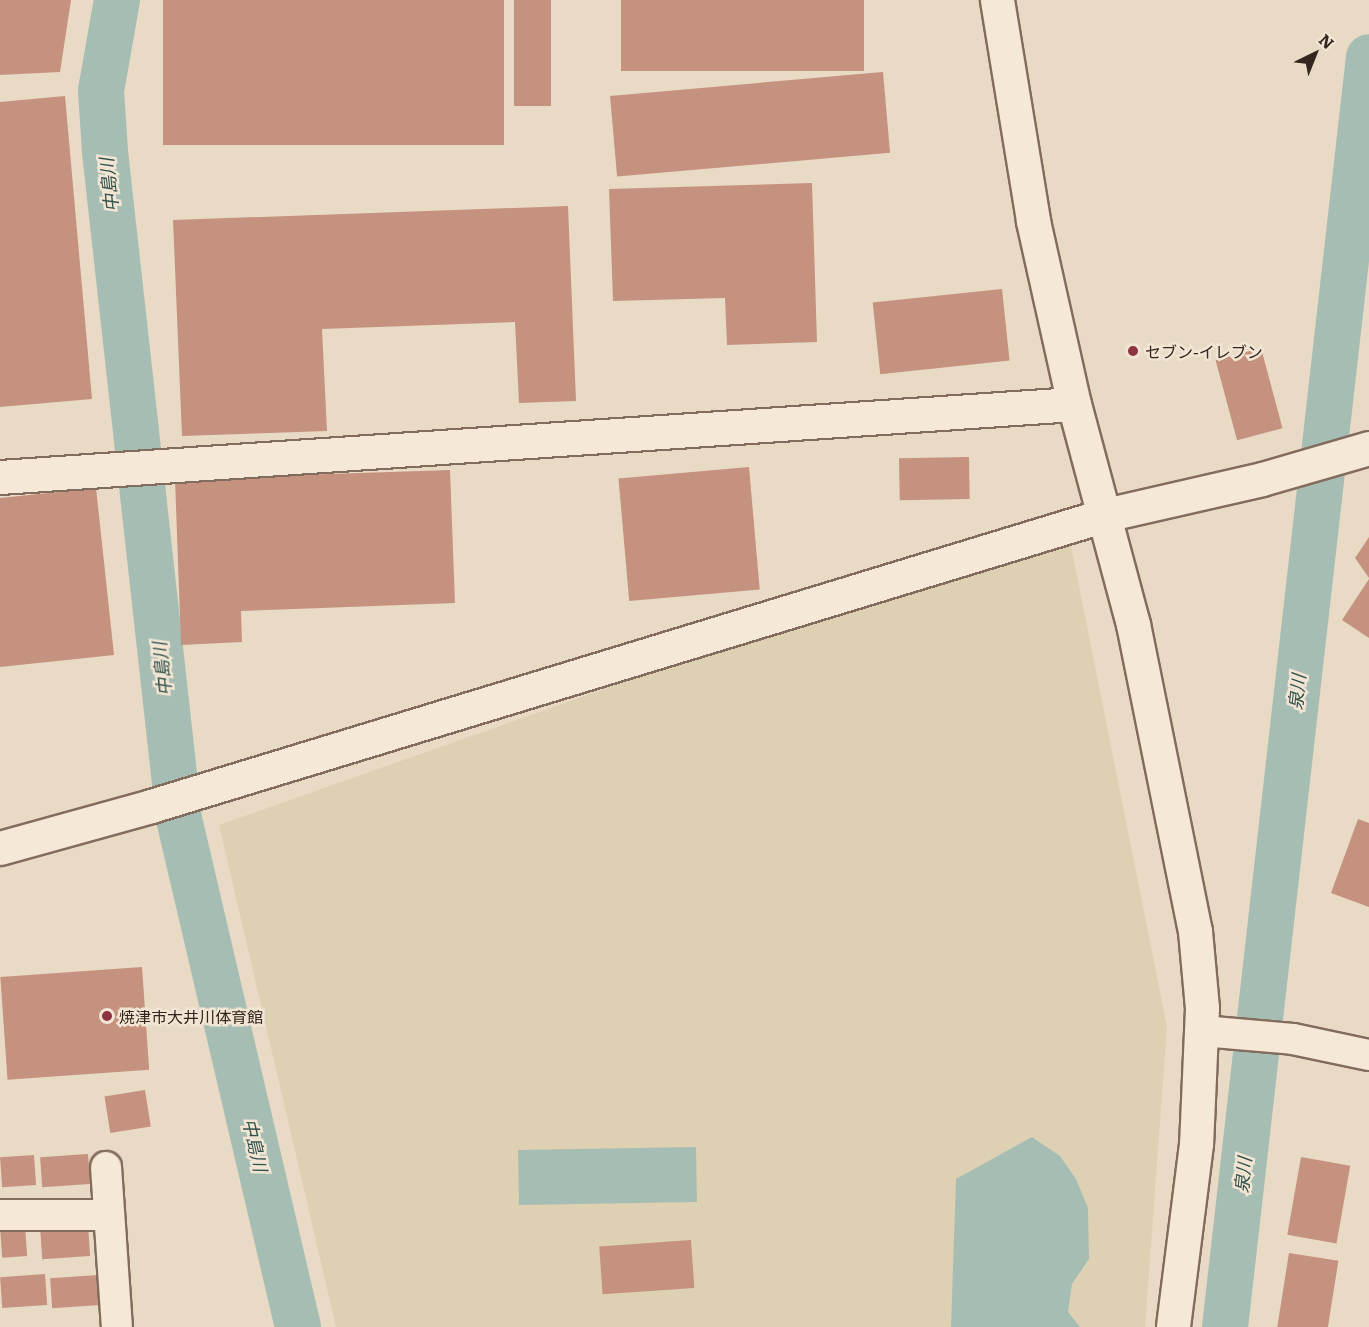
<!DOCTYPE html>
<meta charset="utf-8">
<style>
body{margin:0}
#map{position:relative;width:1369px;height:1327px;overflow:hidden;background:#e9dac5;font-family:Literata,"Noto Sans JP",serif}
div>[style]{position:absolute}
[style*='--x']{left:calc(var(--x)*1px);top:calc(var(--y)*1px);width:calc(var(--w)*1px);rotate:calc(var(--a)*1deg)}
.farmland>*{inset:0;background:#ded1b3}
.water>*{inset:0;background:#a6bdb3;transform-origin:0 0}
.river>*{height:46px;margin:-23px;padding:0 23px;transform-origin:23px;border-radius:23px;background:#a6bdb3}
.building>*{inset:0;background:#c4927f;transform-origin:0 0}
.roads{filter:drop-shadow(2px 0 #826c5d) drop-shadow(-2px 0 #826c5d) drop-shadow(0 2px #826c5d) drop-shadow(0 -2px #826c5d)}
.street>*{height:30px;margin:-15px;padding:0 15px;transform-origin:15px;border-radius:15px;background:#f5e8d7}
.secondary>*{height:33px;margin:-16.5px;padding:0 16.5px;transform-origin:16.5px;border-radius:16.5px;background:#f5e8d7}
.dots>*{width:16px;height:16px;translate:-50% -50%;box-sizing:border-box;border:3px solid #f2e5d4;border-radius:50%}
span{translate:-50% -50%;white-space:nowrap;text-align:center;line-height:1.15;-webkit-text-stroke:5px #f2e5d4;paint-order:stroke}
.poi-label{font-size:16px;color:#34261f}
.left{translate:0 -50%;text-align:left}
.water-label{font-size:18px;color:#30524b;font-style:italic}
.north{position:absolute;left:1285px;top:24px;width:60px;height:60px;-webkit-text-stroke:4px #f2e5d4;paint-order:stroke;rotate:43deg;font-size:16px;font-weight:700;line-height:24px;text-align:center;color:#34261f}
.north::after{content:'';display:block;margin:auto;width:21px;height:27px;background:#34261f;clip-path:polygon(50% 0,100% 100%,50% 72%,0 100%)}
</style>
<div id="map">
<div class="farmland">
<div style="clip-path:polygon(1067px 526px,1167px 1027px,1145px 1327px,336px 1327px,219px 825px)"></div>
</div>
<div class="water">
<div style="clip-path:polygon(1032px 1137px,1060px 1156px,1076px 1179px,1088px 1208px,1089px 1259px,1072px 1284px,1068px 1312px,1080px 1327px,951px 1327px,956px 1179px)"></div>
<div style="left:696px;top:1147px;width:55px;height:178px;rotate:89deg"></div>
</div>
<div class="river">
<div style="--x:117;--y:0;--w:92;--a:100"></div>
<div style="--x:101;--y:91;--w:61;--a:86.2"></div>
<div style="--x:105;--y:152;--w:671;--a:83.67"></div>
<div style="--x:179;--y:819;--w:522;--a:76.82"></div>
<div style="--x:1225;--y:1327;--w:1278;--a:-83.53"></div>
</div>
<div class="building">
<div style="clip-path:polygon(0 0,71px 0,60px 72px,0 75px)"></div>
<div style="left:163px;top:0;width:341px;height:145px"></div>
<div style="left:514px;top:0;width:37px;height:106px"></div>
<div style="left:621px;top:0;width:243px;height:71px"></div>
<div style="left:883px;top:72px;width:81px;height:274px;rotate:85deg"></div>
<div style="clip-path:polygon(65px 96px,92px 399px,0 407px,0 102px)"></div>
<div style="clip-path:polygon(812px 183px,817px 342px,727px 345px,725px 298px,613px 301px,609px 189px)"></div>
<div style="clip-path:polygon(568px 206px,576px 401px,519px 403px,515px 322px,322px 329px,327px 431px,182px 436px,173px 220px)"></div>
<div style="left:1002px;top:289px;width:72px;height:130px;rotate:84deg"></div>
<div style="left:1261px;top:348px;width:83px;height:47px;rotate:75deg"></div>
<div style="left:969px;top:457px;width:42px;height:70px;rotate:89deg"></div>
<div style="left:749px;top:467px;width:123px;height:131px;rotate:85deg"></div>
<div style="clip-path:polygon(450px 470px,455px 603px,241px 611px,242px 642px,181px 645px,175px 479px)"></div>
<div style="clip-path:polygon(96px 488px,114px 655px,0 667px,0 498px)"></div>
<div style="clip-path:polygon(1369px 537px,1369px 578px,1355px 558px)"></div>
<div style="clip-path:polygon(1369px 579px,1369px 638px,1342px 620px)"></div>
<div style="clip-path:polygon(1358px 819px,1369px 823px,1369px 907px,1331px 893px)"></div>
<div style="left:142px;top:967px;width:103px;height:142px;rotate:86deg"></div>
<div style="left:145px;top:1090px;width:37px;height:41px;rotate:81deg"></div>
<div style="left:88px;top:1154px;width:30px;height:48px;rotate:86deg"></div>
<div style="left:34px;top:1155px;width:30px;height:34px;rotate:86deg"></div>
<div style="left:1301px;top:1157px;width:50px;height:79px;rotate:10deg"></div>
<div style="left:25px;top:1225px;width:31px;height:25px;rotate:86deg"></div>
<div style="left:88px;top:1225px;width:31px;height:48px;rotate:86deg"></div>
<div style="left:691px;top:1240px;width:48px;height:92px;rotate:86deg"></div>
<div style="left:1289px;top:1253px;width:50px;height:75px;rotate:9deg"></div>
<div style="left:45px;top:1274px;width:31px;height:45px;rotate:86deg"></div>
<div style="left:98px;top:1275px;width:30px;height:48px;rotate:86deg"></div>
</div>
<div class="roads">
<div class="street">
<div style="--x:1202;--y:1031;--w:91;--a:5"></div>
<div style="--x:1293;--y:1039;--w:78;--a:11.9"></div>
<div style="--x:106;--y:1167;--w:160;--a:86.1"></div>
<div style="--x:0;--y:1215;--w:109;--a:0"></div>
</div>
<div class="secondary">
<div style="--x:997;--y:0;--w:224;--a:80.7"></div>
<div style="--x:1033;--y:221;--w:188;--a:77.4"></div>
<div style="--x:1074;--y:404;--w:228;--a:75"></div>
<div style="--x:1133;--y:624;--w:313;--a:78.6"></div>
<div style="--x:1195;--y:931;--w:77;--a:84.8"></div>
<div style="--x:1202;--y:1008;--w:136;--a:92.5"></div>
<div style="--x:1196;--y:1144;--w:184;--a:97.2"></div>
<div style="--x:0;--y:477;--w:1076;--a:-3.89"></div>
<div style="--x:0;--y:848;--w:157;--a:-15.5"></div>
<div style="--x:151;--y:806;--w:997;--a:-16.96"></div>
<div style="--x:1105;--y:515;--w:161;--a:-12.9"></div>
<div style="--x:1262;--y:479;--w:111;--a:-16.2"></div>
</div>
</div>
<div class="dots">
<div style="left:1133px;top:351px;background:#8b3340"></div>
<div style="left:107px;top:1016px;background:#8b3340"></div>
</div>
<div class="poi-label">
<span class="left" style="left:1145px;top:351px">セブン-イレブン</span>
<span class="left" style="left:119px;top:1016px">焼津市大井川体育館</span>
</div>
<div class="water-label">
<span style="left:109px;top:185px;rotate:-96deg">中島川</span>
<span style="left:162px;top:669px;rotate:-96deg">中島川</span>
<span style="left:1297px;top:692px;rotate:-84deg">泉川</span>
<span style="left:255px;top:1145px;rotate:77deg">中島川</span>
<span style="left:1243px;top:1175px;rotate:-84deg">泉川</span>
</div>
<div class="north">N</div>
</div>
